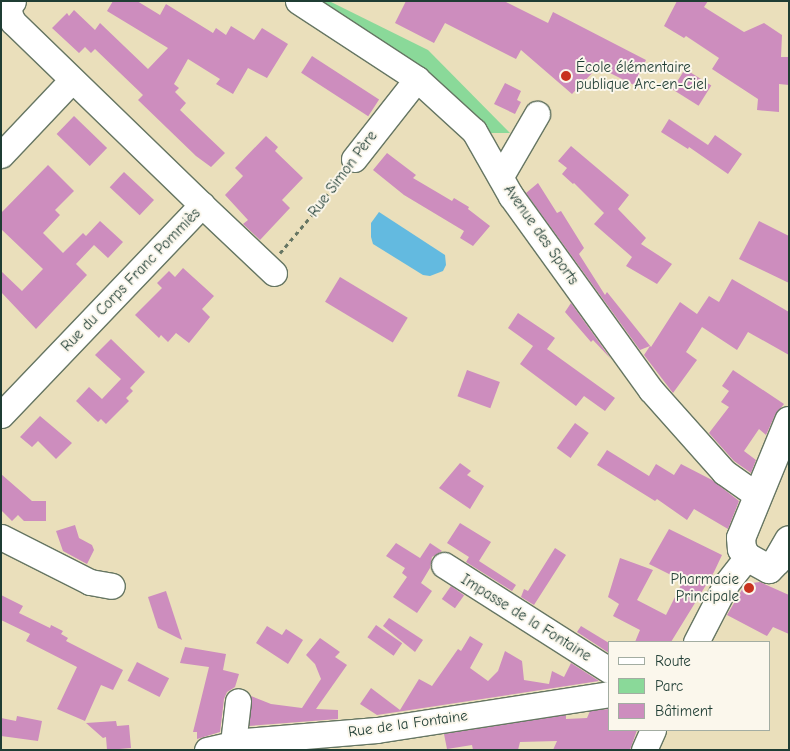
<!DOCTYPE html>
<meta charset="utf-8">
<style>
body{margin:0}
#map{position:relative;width:790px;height:751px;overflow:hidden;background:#eadfbb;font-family:"Comic Neue",sans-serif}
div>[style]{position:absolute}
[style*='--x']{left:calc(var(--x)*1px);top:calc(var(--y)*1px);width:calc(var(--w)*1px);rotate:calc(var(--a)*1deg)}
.green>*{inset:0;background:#8ad999}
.water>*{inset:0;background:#63bae0}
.building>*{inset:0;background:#cd8dbe;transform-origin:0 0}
.path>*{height:3px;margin-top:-1.5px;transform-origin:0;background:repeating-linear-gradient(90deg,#667663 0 4px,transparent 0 8px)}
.roads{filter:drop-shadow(1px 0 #667663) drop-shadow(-1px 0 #667663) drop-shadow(0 1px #667663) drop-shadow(0 -1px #667663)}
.minor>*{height:25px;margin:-12.5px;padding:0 12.5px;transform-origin:12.5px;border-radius:12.5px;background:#fff}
.major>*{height:28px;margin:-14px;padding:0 14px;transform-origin:14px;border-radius:14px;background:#fff}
.dots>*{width:14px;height:14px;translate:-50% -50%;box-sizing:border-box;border:2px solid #fbf7ec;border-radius:50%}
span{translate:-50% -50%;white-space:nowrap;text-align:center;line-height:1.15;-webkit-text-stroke:4px #fbf7ec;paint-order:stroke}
.poi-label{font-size:15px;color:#1f3d34}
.left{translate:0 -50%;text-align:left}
.right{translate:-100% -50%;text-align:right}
.street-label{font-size:15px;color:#1f3d34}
.frame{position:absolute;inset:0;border:2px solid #1f3d34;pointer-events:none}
.legend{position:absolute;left:608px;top:641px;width:162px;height:90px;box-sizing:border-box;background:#fbf7ec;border:1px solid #a3ada2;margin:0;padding:6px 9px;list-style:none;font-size:15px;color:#1f3d34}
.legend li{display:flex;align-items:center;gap:10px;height:25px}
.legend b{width:25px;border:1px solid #a3ada2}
</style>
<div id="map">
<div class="green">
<div style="clip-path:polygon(311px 1px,329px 1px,428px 50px,510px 133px,489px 133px)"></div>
</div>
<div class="water">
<div style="clip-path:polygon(379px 212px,445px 255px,446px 265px,443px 271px,430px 276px,423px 275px,373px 244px,371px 237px,371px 223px)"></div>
</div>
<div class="building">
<div style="clip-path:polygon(113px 1px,137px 1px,160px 15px,166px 4px,213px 33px,216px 28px,226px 35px,231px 26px,254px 40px,262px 28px,288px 44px,267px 78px,248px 68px,233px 94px,216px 84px,220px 79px,188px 59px,174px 84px,179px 88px,175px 92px,186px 103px,180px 110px,225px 153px,211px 167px,196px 156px,138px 100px,143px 95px,95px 49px,91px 53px,85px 47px,79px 53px,52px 28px,67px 13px,69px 16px,74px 10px,95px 30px,100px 23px,148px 69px,168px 48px,107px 11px)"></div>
<div style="clip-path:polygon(406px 1px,504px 1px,548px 23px,553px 12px,646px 60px,634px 85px,598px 67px,572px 94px,521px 50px,516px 59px,445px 23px,434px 43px,395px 23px)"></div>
<div style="clip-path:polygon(677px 1px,708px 1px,704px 7px,744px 32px,764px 23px,782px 35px,781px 57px,789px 57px,789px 85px,779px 84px,779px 112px,757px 110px,758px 99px,712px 69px,719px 58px,686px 36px,684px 38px,664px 26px)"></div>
<div style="left:312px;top:56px;width:80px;height:20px;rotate:33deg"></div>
<div style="left:685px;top:69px;width:31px;height:24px;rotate:32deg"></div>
<div style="clip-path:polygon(505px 83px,521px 91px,517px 100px,521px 102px,515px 114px,494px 104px)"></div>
<div style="left:74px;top:116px;width:46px;height:25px;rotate:44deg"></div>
<div style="clip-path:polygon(669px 119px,708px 145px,715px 135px,742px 154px,728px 174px,689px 147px,688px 149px,661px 132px)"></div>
<div style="clip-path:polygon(266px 136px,278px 147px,275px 151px,303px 178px,282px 200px,290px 208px,260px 240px,243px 224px,248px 220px,225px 195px,243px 176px,235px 168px)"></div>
<div style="clip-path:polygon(571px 146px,629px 195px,618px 209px,646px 238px,641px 244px,672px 264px,657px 284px,626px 266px,632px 257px,594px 224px,604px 213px,574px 183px,573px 184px,562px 174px,567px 168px,558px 161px)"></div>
<div style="clip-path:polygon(387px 153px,416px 175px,413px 178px,452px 201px,454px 198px,469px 207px,468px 209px,490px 226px,473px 246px,460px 238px,464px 231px,404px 195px,373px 170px)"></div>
<div style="clip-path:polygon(48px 165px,74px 191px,55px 210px,60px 215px,43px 233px,63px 253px,83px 233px,86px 236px,100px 221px,123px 242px,108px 258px,94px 245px,76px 264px,87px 275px,36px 329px,1px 292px,1px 271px,22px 291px,43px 269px,1px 229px,1px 213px)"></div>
<div style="left:124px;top:172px;width:41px;height:21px;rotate:43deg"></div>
<div style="clip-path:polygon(538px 183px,557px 213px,561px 211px,584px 248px,579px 254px,605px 295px,607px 292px,651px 347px,680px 302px,697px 314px,709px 296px,719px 302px,732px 279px,789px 312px,789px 355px,748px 332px,737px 350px,702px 327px,686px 352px,697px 360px,673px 393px,644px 355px,650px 346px,640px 350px,526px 193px)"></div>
<div style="clip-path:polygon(759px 221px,789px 236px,789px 283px,739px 259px)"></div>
<div style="clip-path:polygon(183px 268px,214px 296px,202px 309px,210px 317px,189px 343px,176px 333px,168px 342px,161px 335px,159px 338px,135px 315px,162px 288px,157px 283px,169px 271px,175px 277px)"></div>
<div style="left:340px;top:277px;width:79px;height:29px;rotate:31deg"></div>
<div style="clip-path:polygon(571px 303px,611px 359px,593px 340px,591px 342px,565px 312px)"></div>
<div style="clip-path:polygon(518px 313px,555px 338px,547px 349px,615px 398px,605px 411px,584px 396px,576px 406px,520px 364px,533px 346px,508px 328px)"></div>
<div style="clip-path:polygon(111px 339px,145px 372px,130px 388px,133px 391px,126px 398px,129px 401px,106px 424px,101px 419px,98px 422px,76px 401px,89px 387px,102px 399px,121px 379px,95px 355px)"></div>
<div style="left:467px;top:370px;width:35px;height:28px;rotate:20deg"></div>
<div style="clip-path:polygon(733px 370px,784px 404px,775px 415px,766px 435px,759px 429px,744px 451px,756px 460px,751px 473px,734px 461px,709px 433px,729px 407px,721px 402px,729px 391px,722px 386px)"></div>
<div style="clip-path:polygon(40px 416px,72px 443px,56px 459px,38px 441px,32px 447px,20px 437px)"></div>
<div style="left:575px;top:423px;width:17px;height:31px;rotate:36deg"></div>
<div style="clip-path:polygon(607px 450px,649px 476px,656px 464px,674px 475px,681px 464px,712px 480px,739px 501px,728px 529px,694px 509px,687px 520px,657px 499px,655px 501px,597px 465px)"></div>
<div style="clip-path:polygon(460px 463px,471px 471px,467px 475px,484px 486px,470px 509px,439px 488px)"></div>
<div style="clip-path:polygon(1px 474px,32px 501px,46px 501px,46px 521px,24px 521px,18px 515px,12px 521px,1px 510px)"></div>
<div style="clip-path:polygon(460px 523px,491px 542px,479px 561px,516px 585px,512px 591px,466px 562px,469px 557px,447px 543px)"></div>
<div style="clip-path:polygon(75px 525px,79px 538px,92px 545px,94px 550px,87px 564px,63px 551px,56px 531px)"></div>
<div style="clip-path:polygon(669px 529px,722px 555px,714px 572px,671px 642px,635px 642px,640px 630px,613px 616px,619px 604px,608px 597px,620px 558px,653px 570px,637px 600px,666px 615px,683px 581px,649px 564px)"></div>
<div style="clip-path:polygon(396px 543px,420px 558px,430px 543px,442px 551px,432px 557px,430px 568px,421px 583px,432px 591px,417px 613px,393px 597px,407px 577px,402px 573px,405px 568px,386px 556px)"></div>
<div style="clip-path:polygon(555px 548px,566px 555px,534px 605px,521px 597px,524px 589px,528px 591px)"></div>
<div style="clip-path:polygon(760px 582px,789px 595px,789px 634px,773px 627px,767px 636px,727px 615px,743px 588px,752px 583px)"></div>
<div style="left:451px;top:586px;width:16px;height:16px;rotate:35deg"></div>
<div style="clip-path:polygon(166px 591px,182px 640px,158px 628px,148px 597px)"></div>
<div style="clip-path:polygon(1px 595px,23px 606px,19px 613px,50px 628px,51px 625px,63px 631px,61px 634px,68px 638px,66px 641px,123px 670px,113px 690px,101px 685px,85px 721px,57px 709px,77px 667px,26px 641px,30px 634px,1px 620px)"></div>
<div style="clip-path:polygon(389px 618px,423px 640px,415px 652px,383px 626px)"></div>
<div style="left:376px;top:625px;width:32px;height:15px;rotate:35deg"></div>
<div style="clip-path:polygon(267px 626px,282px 635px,286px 629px,303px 640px,288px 664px,256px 643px)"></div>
<div style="clip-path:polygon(581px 626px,609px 643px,609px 653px,577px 632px)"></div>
<div style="clip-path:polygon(470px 636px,483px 644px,470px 668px,488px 681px,498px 671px,505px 651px,522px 661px,524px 680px,549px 684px,552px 671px,564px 677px,571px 663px,599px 681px,377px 715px,360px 704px,371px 688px,400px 710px,419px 679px,432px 686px,458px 649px,461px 651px)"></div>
<div style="clip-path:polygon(320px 638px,340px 652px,335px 657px,347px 665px,316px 709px,338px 710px,338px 719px,249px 726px,251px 696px,271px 704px,302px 708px,321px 679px,315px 664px,306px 655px)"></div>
<div style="clip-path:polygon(185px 647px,226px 654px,223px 670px,239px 674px,235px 687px,227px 692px,224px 699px,220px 732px,197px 739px,197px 732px,193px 732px,209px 667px,180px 663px)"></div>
<div style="left:137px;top:662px;width:36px;height:21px;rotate:27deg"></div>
<div style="clip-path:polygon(609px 709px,609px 730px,637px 730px,630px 750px,553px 750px,557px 741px,520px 742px,518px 750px,473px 750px,472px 745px,447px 749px,444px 734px,566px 715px,566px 719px,587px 718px,590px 711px)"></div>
<div style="clip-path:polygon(17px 716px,42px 721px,38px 741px,1px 736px,1px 718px,16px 721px)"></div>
<div style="clip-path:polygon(116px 721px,117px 726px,129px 725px,131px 748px,107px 750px,106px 737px,103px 738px,86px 723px)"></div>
</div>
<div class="path">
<div style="--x:280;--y:253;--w:48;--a:-50"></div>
<div style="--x:311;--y:216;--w:53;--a:-52.7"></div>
</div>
<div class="roads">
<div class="minor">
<div style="--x:298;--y:1;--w:142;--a:33.2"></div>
<div style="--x:417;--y:79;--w:77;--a:42.4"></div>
<div style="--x:474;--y:131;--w:75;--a:60.4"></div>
<div style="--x:511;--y:196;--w:239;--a:54.2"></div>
<div style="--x:651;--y:390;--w:110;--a:48.3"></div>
<div style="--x:724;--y:472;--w:42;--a:35.2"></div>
<div style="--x:1;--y:155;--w:102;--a:-46.6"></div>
<div style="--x:354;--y:159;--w:102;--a:-51.8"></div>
<div style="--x:501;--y:176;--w:72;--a:-59.9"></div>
<div style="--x:202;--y:205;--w:99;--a:43.4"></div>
<div style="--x:1;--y:415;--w:291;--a:-46.3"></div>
<div style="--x:202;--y:205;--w:263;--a:-135.9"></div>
<div style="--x:13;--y:22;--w:10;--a:-114"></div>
<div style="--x:9;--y:13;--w:9;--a:-84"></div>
<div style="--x:10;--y:4;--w:4;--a:-45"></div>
<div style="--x:1;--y:537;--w:100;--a:26.8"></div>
<div style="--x:90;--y:582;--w:22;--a:10"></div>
<div style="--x:444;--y:565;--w:196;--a:32.5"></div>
<div style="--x:696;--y:642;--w:65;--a:-62.7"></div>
<div style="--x:726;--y:584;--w:34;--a:-52"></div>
<div style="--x:233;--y:743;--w:42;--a:-83.2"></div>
<div style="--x:207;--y:750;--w:39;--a:-13"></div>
<div style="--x:245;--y:741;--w:132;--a:-4.8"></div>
<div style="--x:377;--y:730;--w:235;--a:-8.8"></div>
<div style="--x:644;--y:750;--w:22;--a:-66"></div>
</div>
<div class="major">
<div style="--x:789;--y:421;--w:126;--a:112.3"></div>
<div style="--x:741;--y:538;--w:11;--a:85"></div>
<div style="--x:742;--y:549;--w:9;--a:58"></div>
<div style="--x:747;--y:557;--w:25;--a:29"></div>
<div style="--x:769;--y:569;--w:11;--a:-45"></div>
<div style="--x:777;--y:561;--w:24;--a:-60"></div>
</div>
</div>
<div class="dots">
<div style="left:566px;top:76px;background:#c8321e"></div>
<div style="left:749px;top:588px;background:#c8321e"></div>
</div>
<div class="poi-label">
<span class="left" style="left:576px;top:76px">École élémentaire<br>publique Arc-en-Ciel</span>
<span class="right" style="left:739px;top:588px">Pharmacie<br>Principale</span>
</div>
<div class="street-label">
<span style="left:343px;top:174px;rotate:-53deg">Rue Simon Père</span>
<span style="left:541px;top:235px;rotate:55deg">Avenue des Sports</span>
<span style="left:131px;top:280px;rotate:-46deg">Rue du Corps Franc Pommiès</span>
<span style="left:526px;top:618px;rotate:32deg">Impasse de la Fontaine</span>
<span style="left:408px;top:724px;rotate:-8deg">Rue de la Fontaine</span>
</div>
<div class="frame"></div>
<ul class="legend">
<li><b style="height:6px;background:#fff"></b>Route</li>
<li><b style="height:14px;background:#8ad999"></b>Parc</li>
<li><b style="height:14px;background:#cd8dbe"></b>Bâtiment</li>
</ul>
</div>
